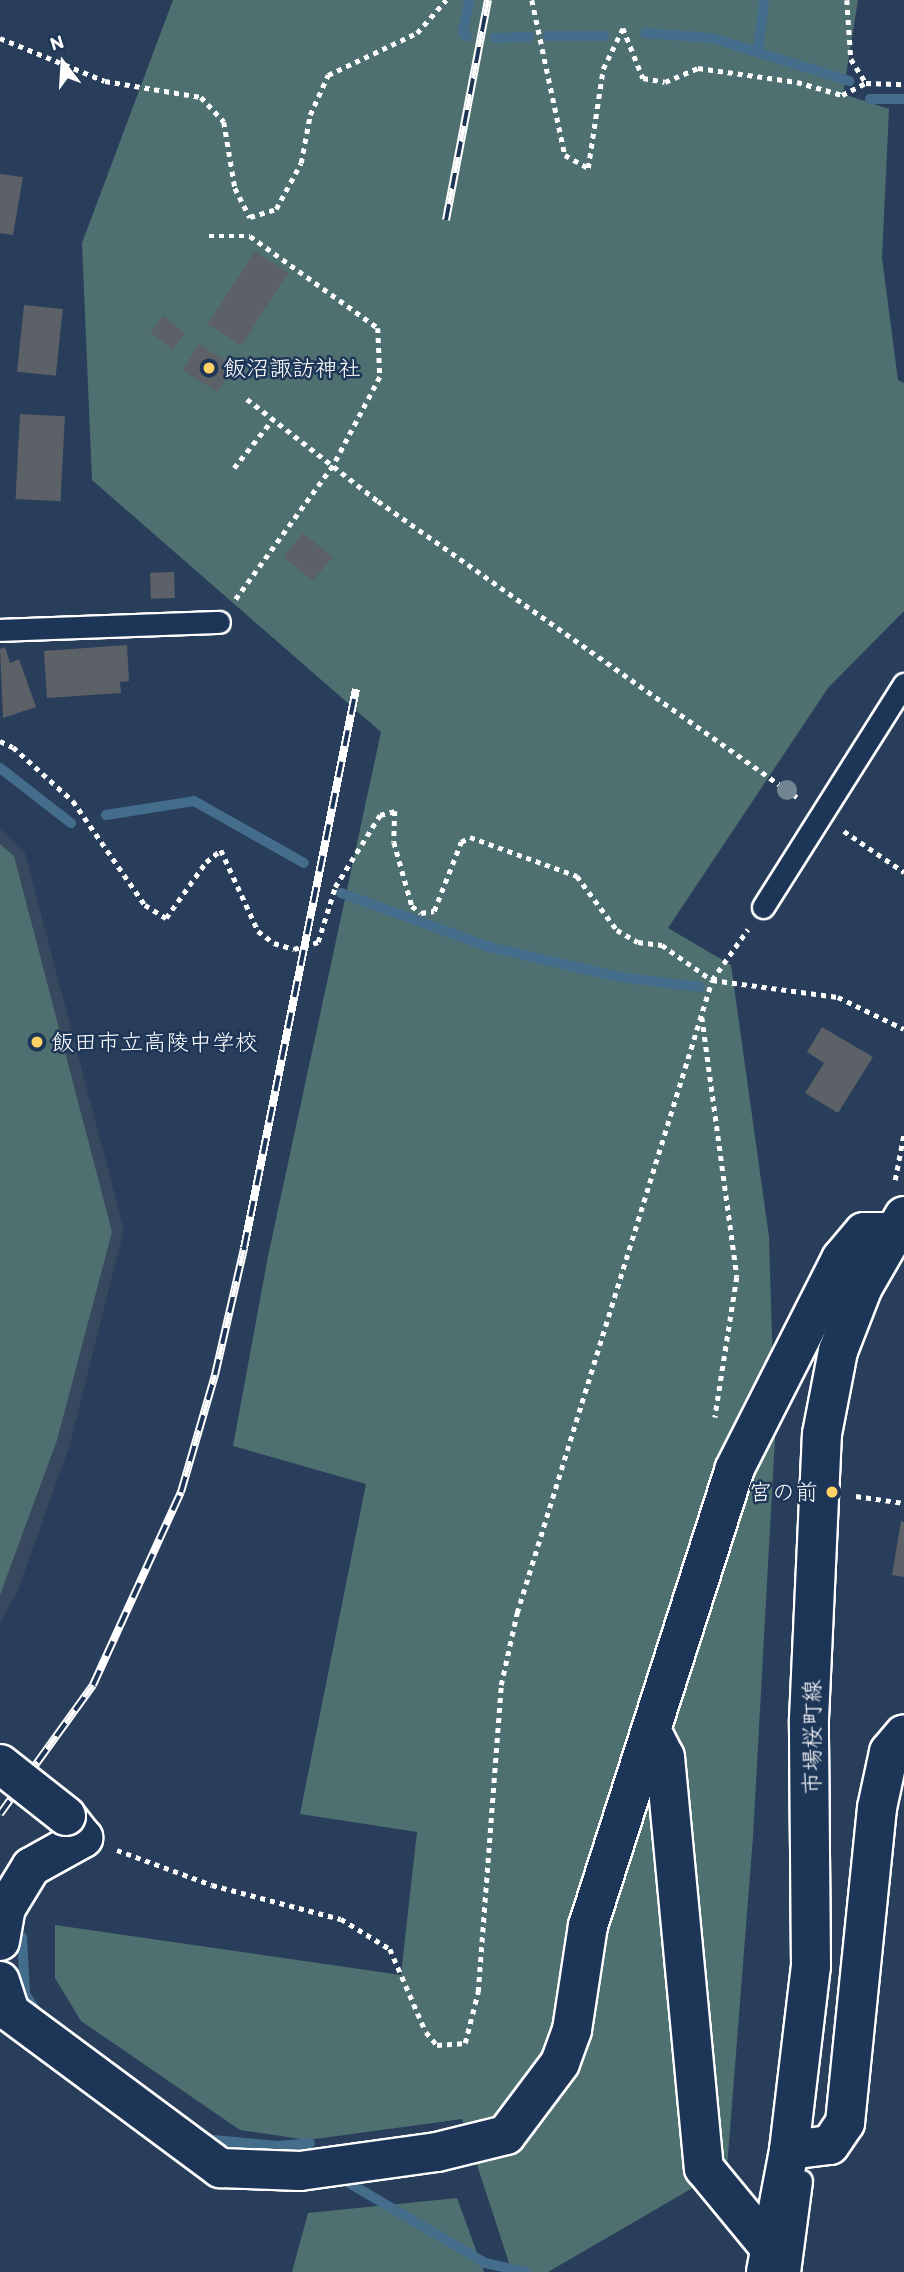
<!DOCTYPE html>
<meta charset="utf-8">
<style>
body{margin:0}
#map{position:relative;width:904px;height:2272px;overflow:hidden;background:#293e5a;font-family:Itim,"Klee One",sans-serif}
div>[style]{position:absolute}
[style*='--x']{left:calc(var(--x)*1px);top:calc(var(--y)*1px);width:calc(var(--w)*1px);rotate:calc(var(--a)*1deg)}
.built>*{inset:0;background:#38485e}
.green>*{inset:0;background:#4f7070}
.stream>*{height:10px;margin:-5px;padding:0 5px;transform-origin:5px;border-radius:5px;background:#446d8c}
.building>*{inset:0;background:#5b6166;transform-origin:0 0}
.path>*{height:4.5px;margin-top:-2.25px;transform-origin:0;background:repeating-linear-gradient(90deg,#fff 0 5px,transparent 0 10px)}
.roads{filter:drop-shadow(2px 0 #fff) drop-shadow(-2px 0 #fff) drop-shadow(0 2px #fff) drop-shadow(0 -2px #fff)}
.service>*{height:21px;margin:-10.5px;padding:0 10.5px;transform-origin:10.5px;border-radius:10.5px;background:#1d3557}
.minor>*{height:38px;margin:-19px;padding:0 19px;transform-origin:19px;border-radius:19px;background:#1d3557}
.secondary>*{height:38px;margin:-19px;padding:0 19px;transform-origin:19px;border-radius:19px;background:#1d3557}
.rail>*{height:8px;margin-top:-4px;transform-origin:0;background:repeating-linear-gradient(90deg,#1d3557 0 16px,#fff 0 32px);box-sizing:border-box;border-block:2px solid #fff}
.bridges{filter:drop-shadow(2px 0 #fff) drop-shadow(-2px 0 #fff) drop-shadow(0 2px #fff) drop-shadow(0 -2px #fff)}
.minor-bridge>*{height:38px;margin:-19px;padding:0 19px;transform-origin:19px;border-radius:19px;background:#1d3557}
.trees>*{width:20px;height:20px;margin:-10px;border-radius:50%;background:#738592}
.dots>*{width:19px;height:19px;translate:-50% -50%;box-sizing:border-box;border:4px solid #1d3557;border-radius:50%}
span{translate:-50% -50%;white-space:nowrap;text-align:center;line-height:1.15;-webkit-text-stroke:5px #1d3557;paint-order:stroke}
.poi-label{font-size:23px;color:#fff}
.left{translate:0 -50%;text-align:left}
.right{translate:-100% -50%;text-align:right}
.street-label{font-size:23px;color:#fff}
.north{position:absolute;left:28px;top:28px;width:70px;height:70px;-webkit-text-stroke:5px #1d3557;paint-order:stroke;rotate:343deg;font-size:19px;font-weight:700;line-height:28px;text-align:center;color:#fff}
.north::after{content:'';display:block;margin:auto;width:24px;height:32px;background:#fff;clip-path:polygon(50% 0,100% 100%,50% 72%,0 100%)}
</style>
<div id="map">
<div class="built">
<div style="clip-path:polygon(0 829px,25px 853px,124px 1230px,69px 1447px,17px 1593px,0 1623px)"></div>
</div>
<div class="green">
<div style="clip-path:polygon(173px 0,858px 0,843px 94px,889px 109px,882px 258px,898px 380px,904px 383px,904px 611px,828px 688px,668px 928px,731px 965px,769px 1237px,775px 1439px,753px 1837px,727px 2168px,548px 2272px,512px 2272px,462px 2119px,308px 2140px,240px 2130px,81px 2021px,55px 1978px,55px 1925px,401px 1975px,417px 1832px,300px 1814px,366px 1484px,233px 1446px,268px 1256px,381px 732px,92px 480px,82px 243px)"></div>
<div style="clip-path:polygon(0 844px,14px 856px,112px 1232px,57px 1440px,0 1595px)"></div>
<div style="clip-path:polygon(457px 2198px,484px 2272px,292px 2272px,308px 2213px)"></div>
</div>
<div class="stream">
<div style="--x:645;--y:33;--w:67;--a:4.3"></div>
<div style="--x:712;--y:38;--w:144;--a:17.4"></div>
<div style="--x:548;--y:36;--w:56;--a:0"></div>
<div style="--x:467;--y:37;--w:6;--a:-129"></div>
<div style="--x:463;--y:32;--w:33;--a:-79"></div>
<div style="--x:495;--y:38;--w:34;--a:-2"></div>
<div style="--x:758;--y:52;--w:52;--a:-83.4"></div>
<div style="--x:870;--y:99;--w:34;--a:0"></div>
<div style="--x:0;--y:768;--w:90;--a:37.8"></div>
<div style="--x:106;--y:815;--w:89;--a:-9"></div>
<div style="--x:194;--y:801;--w:126;--a:29.4"></div>
<div style="--x:341;--y:893;--w:158;--a:20"></div>
<div style="--x:489;--y:947;--w:133;--a:13"></div>
<div style="--x:619;--y:977;--w:81;--a:7.1"></div>
<div style="--x:22;--y:1937;--w:57;--a:87"></div>
<div style="--x:25;--y:1994;--w:20;--a:57"></div>
<div style="--x:203;--y:2139;--w:75;--a:5.3"></div>
<div style="--x:278;--y:2146;--w:32;--a:-5"></div>
<div style="--x:337;--y:2176;--w:172;--a:30.4"></div>
<div style="--x:485;--y:2263;--w:42;--a:12.4"></div>
</div>
<div class="building">
<div style="clip-path:polygon(0 174px,23px 177px,13px 235px,0 233px)"></div>
<div style="left:255px;top:251px;width:40px;height:87px;rotate:33deg"></div>
<div style="left:24px;top:305px;width:39px;height:67px;rotate:6deg"></div>
<div style="left:163px;top:316px;width:28px;height:21px;rotate:38deg"></div>
<div style="left:199px;top:344px;width:41px;height:31px;rotate:32deg"></div>
<div style="left:20px;top:414px;width:45px;height:85px;rotate:3deg"></div>
<div style="left:303px;top:533px;width:38px;height:31px;rotate:39deg"></div>
<div style="left:174px;top:572px;width:26px;height:24px;rotate:88deg"></div>
<div style="clip-path:polygon(127px 645px,129px 681px,120px 682px,121px 693px,47px 698px,44px 651px)"></div>
<div style="clip-path:polygon(5px 647px,10px 663px,19px 659px,36px 707px,3px 718px,0 649px)"></div>
<div style="clip-path:polygon(822px 1027px,873px 1057px,838px 1113px,805px 1093px,824px 1063px,807px 1052px)"></div>
<div style="clip-path:polygon(901px 1521px,904px 1522px,904px 1577px,892px 1575px)"></div>
</div>
<div class="path">
<div style="--x:532;--y:0;--w:158;--a:78"></div>
<div style="--x:565;--y:155;--w:26;--a:29"></div>
<div style="--x:588;--y:168;--w:100;--a:-81.4"></div>
<div style="--x:603;--y:69;--w:46;--a:-64"></div>
<div style="--x:623;--y:28;--w:54;--a:68.2"></div>
<div style="--x:643;--y:78;--w:22;--a:10"></div>
<div style="--x:665;--y:82;--w:36;--a:-23"></div>
<div style="--x:698;--y:68;--w:100;--a:8"></div>
<div style="--x:797;--y:82;--w:47;--a:16.1"></div>
<div style="--x:842;--y:95;--w:27;--a:-27"></div>
<div style="--x:866;--y:83;--w:38;--a:2"></div>
<div style="--x:847;--y:0;--w:59;--a:86.1"></div>
<div style="--x:851;--y:59;--w:28;--a:58"></div>
<div style="--x:0;--y:38;--w:113;--a:22.3"></div>
<div style="--x:105;--y:81;--w:97;--a:9.5"></div>
<div style="--x:201;--y:97;--w:34;--a:47"></div>
<div style="--x:224;--y:122;--w:67;--a:80.5"></div>
<div style="--x:235;--y:188;--w:33;--a:63"></div>
<div style="--x:250;--y:217;--w:27;--a:-17"></div>
<div style="--x:276;--y:209;--w:52;--a:-61.5"></div>
<div style="--x:301;--y:163;--w:49;--a:-79.4"></div>
<div style="--x:310;--y:115;--w:44;--a:-65.8"></div>
<div style="--x:328;--y:75;--w:98;--a:-25.3"></div>
<div style="--x:417;--y:33;--w:44;--a:-48.7"></div>
<div style="--x:209;--y:236;--w:41;--a:0"></div>
<div style="--x:250;--y:236;--w:158;--a:35.7"></div>
<div style="--x:378;--y:328;--w:49;--a:87.7"></div>
<div style="--x:380;--y:377;--w:101;--a:117.8"></div>
<div style="--x:333;--y:466;--w:165;--a:126.1"></div>
<div style="--x:247;--y:399;--w:166;--a:37.9"></div>
<div style="--x:378;--y:501;--w:513;--a:35.24"></div>
<div style="--x:234;--y:468;--w:63;--a:-51.5"></div>
<div style="--x:0;--y:741;--w:14;--a:25"></div>
<div style="--x:13;--y:747;--w:81;--a:42"></div>
<div style="--x:73;--y:801;--w:126;--a:55.3"></div>
<div style="--x:145;--y:905;--w:25;--a:32"></div>
<div style="--x:166;--y:918;--w:69;--a:-54.5"></div>
<div style="--x:206;--y:862;--w:19;--a:-39"></div>
<div style="--x:221;--y:850;--w:89;--a:65.4"></div>
<div style="--x:258;--y:931;--w:20;--a:37"></div>
<div style="--x:274;--y:943;--w:21;--a:17"></div>
<div style="--x:294;--y:949;--w:25;--a:-16"></div>
<div style="--x:318;--y:942;--w:58;--a:-72.8"></div>
<div style="--x:335;--y:887;--w:85;--a:-58"></div>
<div style="--x:380;--y:815;--w:16;--a:-15"></div>
<div style="--x:395;--y:811;--w:31;--a:92"></div>
<div style="--x:394;--y:842;--w:66;--a:74.3"></div>
<div style="--x:412;--y:906;--w:11;--a:38"></div>
<div style="--x:421;--y:913;--w:13;--a:-9"></div>
<div style="--x:434;--y:911;--w:74;--a:-68.6"></div>
<div style="--x:461;--y:842;--w:10;--a:-29"></div>
<div style="--x:470;--y:837;--w:114;--a:20"></div>
<div style="--x:577;--y:876;--w:67;--a:53.5"></div>
<div style="--x:617;--y:930;--w:24;--a:30"></div>
<div style="--x:638;--y:942;--w:24;--a:7"></div>
<div style="--x:662;--y:945;--w:61;--a:35"></div>
<div style="--x:712;--y:980;--w:127;--a:7.7"></div>
<div style="--x:838;--y:997;--w:73;--a:25.9"></div>
<div style="--x:844;--y:831;--w:73;--a:34.3"></div>
<div style="--x:702;--y:1017;--w:262;--a:82.3"></div>
<div style="--x:737;--y:1277;--w:142;--a:98.9"></div>
<div style="--x:895;--y:1180;--w:48;--a:-79.2"></div>
<div style="--x:856;--y:1496;--w:49;--a:8.3"></div>
<div style="--x:117;--y:1850;--w:101;--a:20.2"></div>
<div style="--x:212;--y:1885;--w:133;--a:14.8"></div>
<div style="--x:341;--y:1919;--w:57;--a:31.5"></div>
<div style="--x:390;--y:1949;--w:90;--a:66.6"></div>
<div style="--x:426;--y:2032;--w:17;--a:50"></div>
<div style="--x:437;--y:2045;--w:28;--a:-4"></div>
<div style="--x:465;--y:2043;--w:53;--a:-75.7"></div>
<div style="--x:478;--y:1992;--w:308;--a:-85.7"></div>
<div style="--x:501;--y:1685;--w:74;--a:-77.5"></div>
<div style="--x:517;--y:1613;--w:662;--a:-72.88"></div>
<div style="--x:712;--y:980;--w:62;--a:-54.8"></div>
</div>
<div class="roads">
<div class="service">
<div style="--x:0;--y:630;--w:219;--a:-2.1"></div>
<div style="--x:763;--y:907;--w:264;--a:-57.7"></div>
<div style="--x:789;--y:2272;--w:92;--a:-82.5"></div>
</div>
<div class="minor">
<div style="--x:652;--y:1732;--w:28;--a:63"></div>
<div style="--x:665;--y:1757;--w:413;--a:84.6"></div>
<div style="--x:704;--y:2168;--w:104;--a:50.5"></div>
<div style="--x:0;--y:1941;--w:34;--a:-80"></div>
<div style="--x:6;--y:1908;--w:48;--a:-58.6"></div>
<div style="--x:31;--y:1867;--w:60;--a:-29.1"></div>
<div style="--x:83;--y:1838;--w:28;--a:-128"></div>
<div style="--x:0;--y:1981;--w:33;--a:72"></div>
<div style="--x:10;--y:2012;--w:262;--a:36.6"></div>
<div style="--x:220;--y:2168;--w:80;--a:2.1"></div>
<div style="--x:300;--y:2171;--w:138;--a:-7.9"></div>
<div style="--x:437;--y:2152;--w:71;--a:-13.8"></div>
<div style="--x:506;--y:2135;--w:90;--a:-53.1"></div>
<div style="--x:560;--y:2063;--w:35;--a:-70"></div>
<div style="--x:572;--y:2030;--w:105;--a:-81.3"></div>
<div style="--x:588;--y:1926;--w:479;--a:-72.2"></div>
<div style="--x:734;--y:1470;--w:237;--a:-63.1"></div>
<div style="--x:841;--y:1259;--w:35;--a:-50"></div>
<div style="--x:864;--y:1232;--w:29;--a:0"></div>
<div style="--x:789;--y:2150;--w:41;--a:-7"></div>
<div style="--x:830;--y:2145;--w:27;--a:-56"></div>
<div style="--x:845;--y:2123;--w:317;--a:-84.2"></div>
<div style="--x:877;--y:1808;--w:57;--a:-77.9"></div>
<div style="--x:889;--y:1752;--w:23;--a:-50"></div>
</div>
<div class="secondary">
<div style="--x:766;--y:2272;--w:124;--a:-79.3"></div>
<div style="--x:789;--y:2150;--w:185;--a:-83.2"></div>
<div style="--x:811;--y:1966;--w:247;--a:-90.5"></div>
<div style="--x:809;--y:1719;--w:285;--a:-87.4"></div>
<div style="--x:822;--y:1434;--w:85;--a:-79.1"></div>
<div style="--x:838;--y:1351;--w:69;--a:-68.7"></div>
<div style="--x:863;--y:1287;--w:82;--a:-60"></div>
</div>
</div>
<div class="rail">
<div style="--x:446;--y:220;--w:224;--a:-79.2"></div>
<div style="--x:0;--y:1814;--w:159;--a:-54.2"></div>
<div style="--x:93;--y:1685;--w:212;--a:-65.5"></div>
<div style="--x:181;--y:1492;--w:122;--a:-73.8"></div>
<div style="--x:215;--y:1375;--w:130;--a:-77.1"></div>
<div style="--x:244;--y:1248;--w:570;--a:-78.67"></div>
</div>
<div class="bridges">
<div class="minor-bridge">
<div style="--x:0;--y:1764;--w:84;--a:38.2"></div>
</div>
</div>
<div class="trees">
<div style="left:787px;top:790px"></div>
</div>
<div class="dots">
<div style="left:209px;top:368px;background:#ffd166"></div>
<div style="left:37px;top:1042px;background:#ffd166"></div>
<div style="left:832px;top:1492px;background:#ffd166"></div>
</div>
<div class="poi-label">
<span class="left" style="left:223px;top:368px">飯沼諏訪神社</span>
<span class="left" style="left:51px;top:1042px">飯田市立高陵中学校</span>
<span class="right" style="left:818px;top:1492px">宮の前</span>
</div>
<div class="street-label">
<span style="left:812px;top:1737px;rotate:-90deg">市場桜町線</span>
</div>
<div class="north">N</div>
</div>
